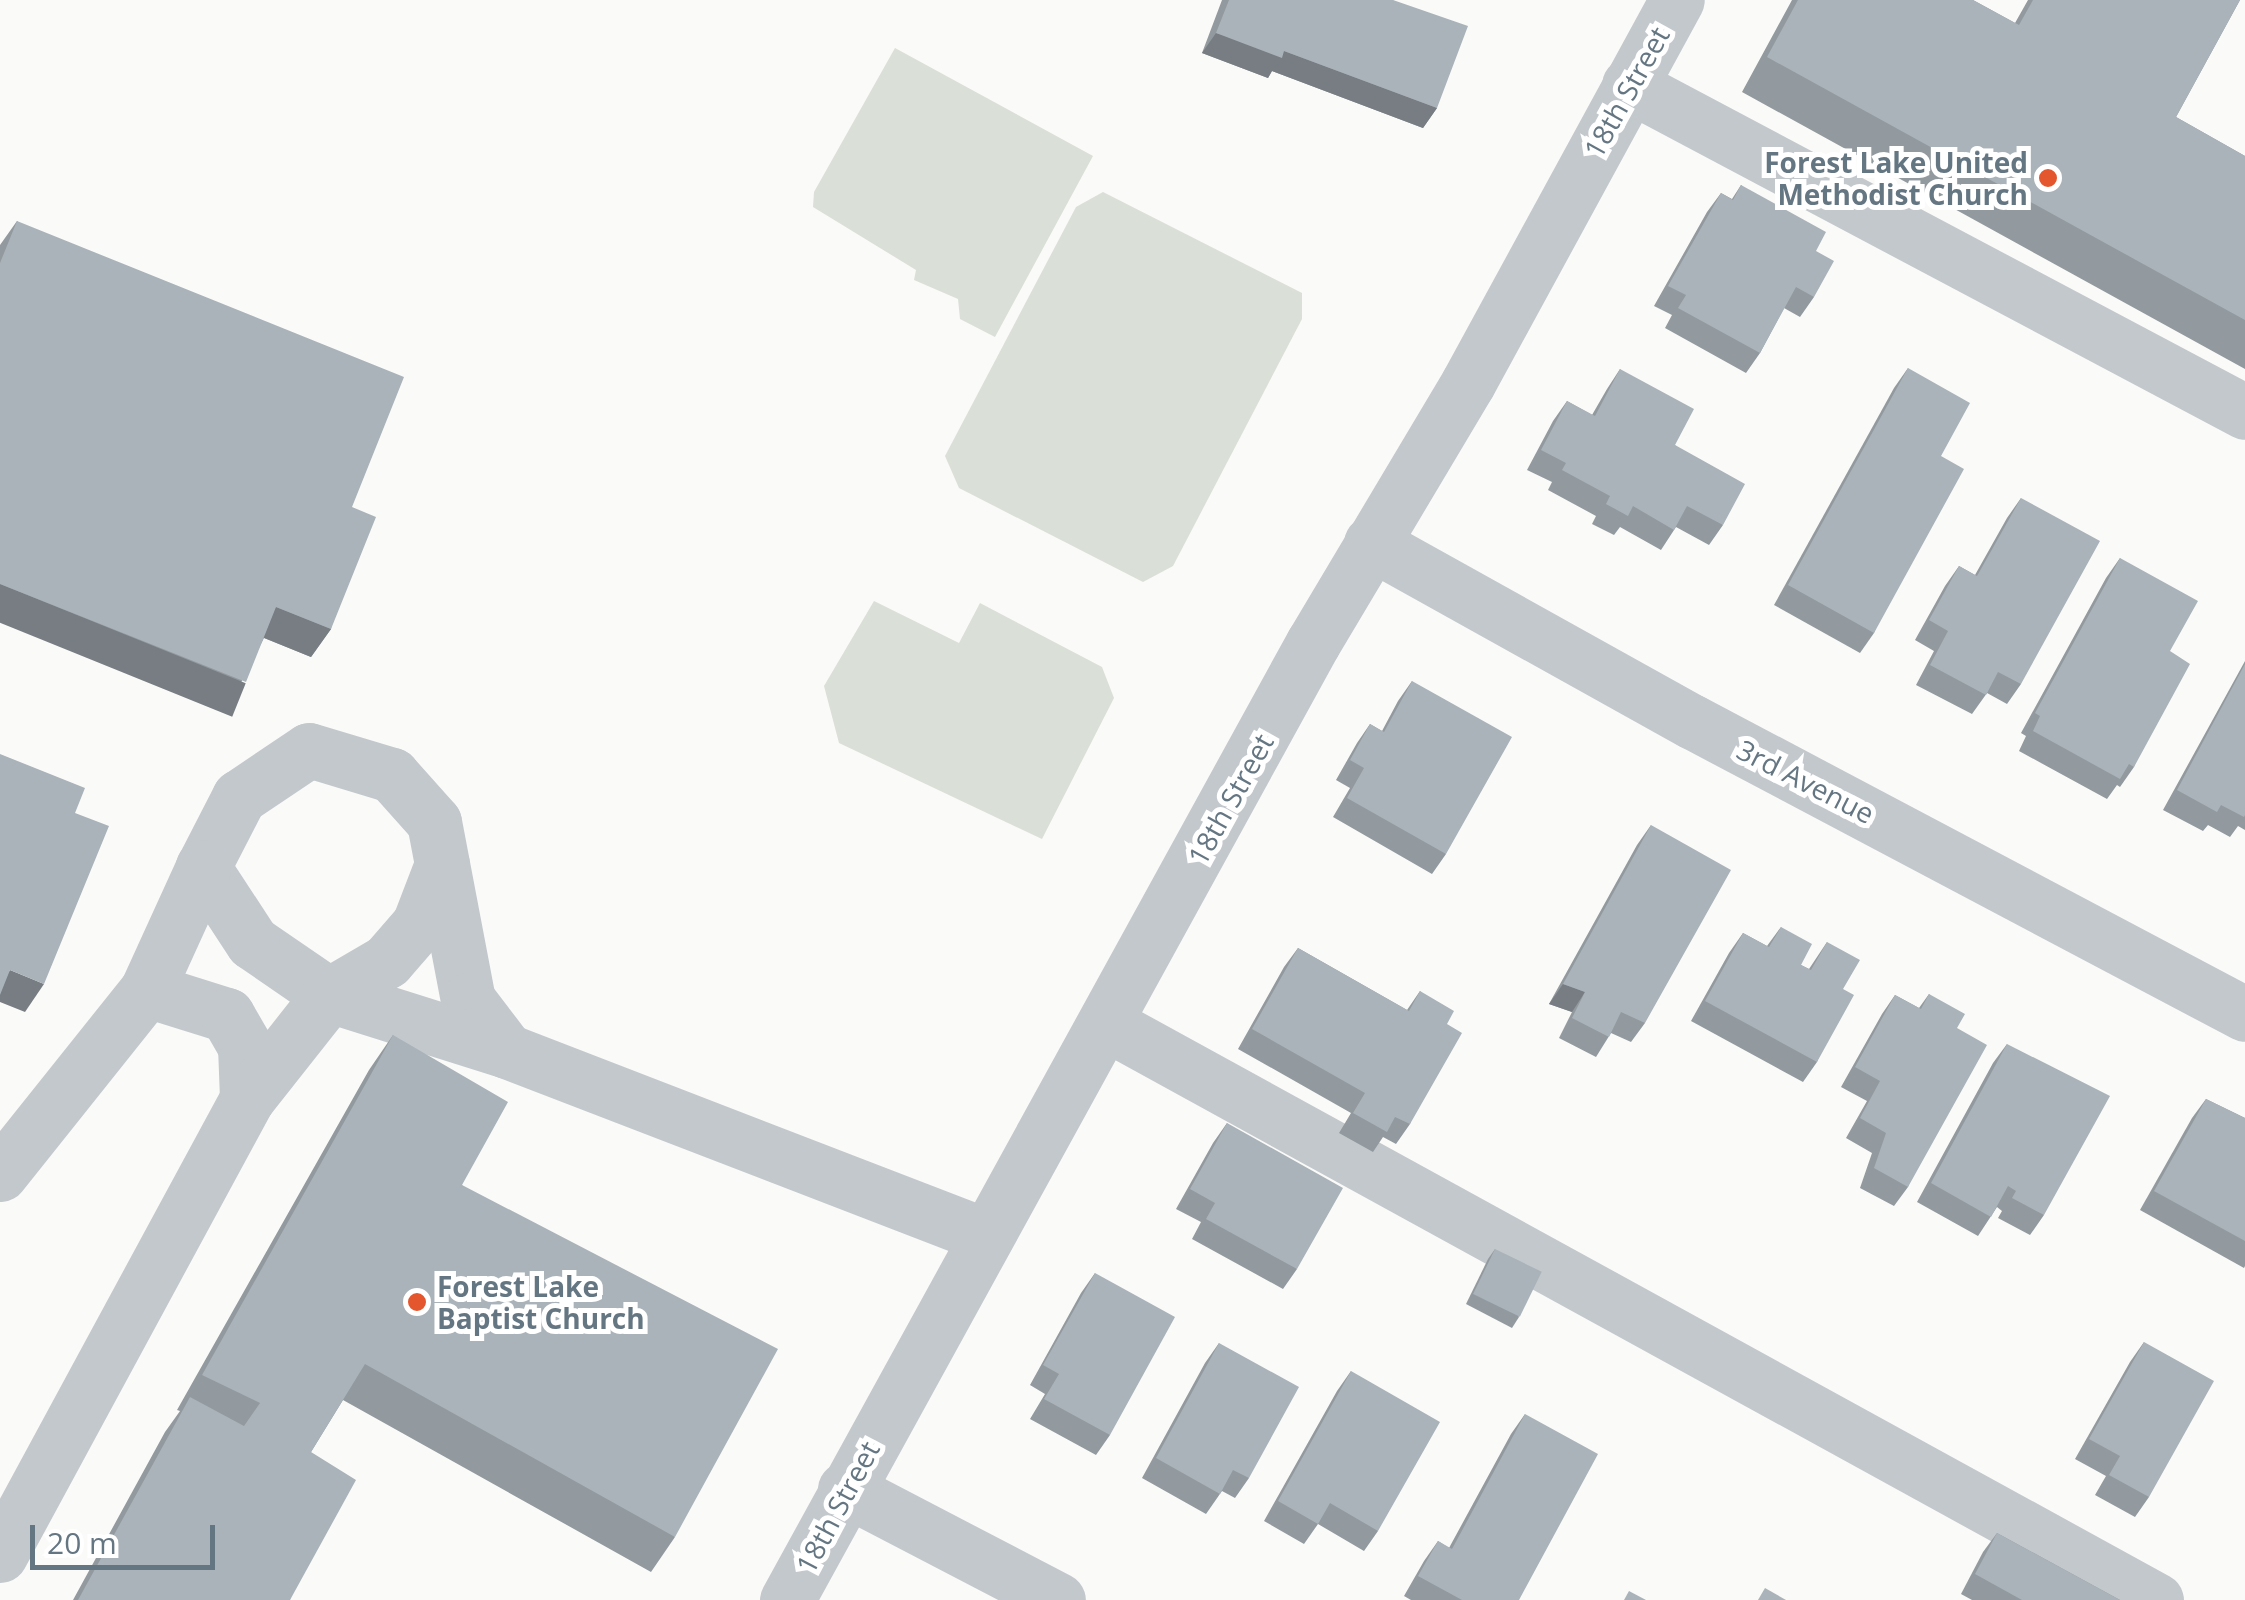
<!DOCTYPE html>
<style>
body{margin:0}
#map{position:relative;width:2245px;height:1600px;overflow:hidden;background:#fafaf8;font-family:"Open Sans",sans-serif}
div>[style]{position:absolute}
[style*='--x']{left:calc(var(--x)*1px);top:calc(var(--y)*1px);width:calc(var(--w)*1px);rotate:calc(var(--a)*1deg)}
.green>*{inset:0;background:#dadfd7}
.minor>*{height:55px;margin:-27.5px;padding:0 27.5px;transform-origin:27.5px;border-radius:27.5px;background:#c3c8cc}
.wall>*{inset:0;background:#929a9f}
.shaded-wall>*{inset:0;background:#777d82;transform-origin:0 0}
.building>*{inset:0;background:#aab3b9;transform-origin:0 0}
.dots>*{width:28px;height:28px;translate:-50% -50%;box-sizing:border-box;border:5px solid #fff;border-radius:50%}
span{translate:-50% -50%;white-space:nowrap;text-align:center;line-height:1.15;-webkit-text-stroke:10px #fff;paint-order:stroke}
.street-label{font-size:28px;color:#657683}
.poi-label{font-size:28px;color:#657683;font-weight:700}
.right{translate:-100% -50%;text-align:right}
.left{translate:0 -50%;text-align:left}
.scale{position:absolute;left:30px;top:1525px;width:185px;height:45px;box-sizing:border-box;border:5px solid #657683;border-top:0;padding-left:12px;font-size:30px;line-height:35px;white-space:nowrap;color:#657683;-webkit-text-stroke:8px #fff;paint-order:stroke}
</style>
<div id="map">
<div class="green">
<div style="clip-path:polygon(895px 48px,1093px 156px,995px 337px,960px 319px,958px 299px,914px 280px,916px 270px,813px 207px,814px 192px)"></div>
<div style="clip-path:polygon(1103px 192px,1302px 293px,1302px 319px,1173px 566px,1143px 582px,959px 488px,945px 456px,1076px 207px)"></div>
<div style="clip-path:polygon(874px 601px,959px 643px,980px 603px,1102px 667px,1114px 698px,1042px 839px,839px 743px,824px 686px)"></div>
</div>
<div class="minor">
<div style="--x:1629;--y:85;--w:697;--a:27.96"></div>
<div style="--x:1371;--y:543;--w:368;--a:29.1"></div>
<div style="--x:1693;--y:722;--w:624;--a:27.88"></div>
<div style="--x:309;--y:750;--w:87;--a:16.8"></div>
<div style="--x:392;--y:775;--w:63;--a:48.2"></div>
<div style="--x:434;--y:822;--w:181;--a:79.2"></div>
<div style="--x:468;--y:1000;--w:64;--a:52.6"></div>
<div style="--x:507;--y:1051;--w:187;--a:-162.5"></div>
<div style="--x:329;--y:995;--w:93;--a:-145.5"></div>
<div style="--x:252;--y:942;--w:90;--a:-123.2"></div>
<div style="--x:203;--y:867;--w:79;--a:-62.8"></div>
<div style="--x:239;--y:797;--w:84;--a:-33.9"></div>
<div style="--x:147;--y:990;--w:84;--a:17.4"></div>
<div style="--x:227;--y:1015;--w:36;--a:60"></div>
<div style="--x:245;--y:1046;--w:53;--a:87.8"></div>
<div style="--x:1105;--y:1023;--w:1199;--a:28.77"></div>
<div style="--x:507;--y:1051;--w:514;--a:21.08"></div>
<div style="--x:0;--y:1174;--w:236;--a:-51.4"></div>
<div style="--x:147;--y:990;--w:135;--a:-65.5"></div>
<div style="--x:845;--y:1489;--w:240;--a:27.5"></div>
<div style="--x:0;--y:1555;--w:519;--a:-61.56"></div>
<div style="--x:247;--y:1099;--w:132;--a:-51.7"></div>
<div style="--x:329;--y:995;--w:67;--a:-30.4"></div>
<div style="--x:387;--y:961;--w:49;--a:-49.1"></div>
<div style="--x:419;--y:924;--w:64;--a:-69"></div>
<div style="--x:787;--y:1600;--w:1092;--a:-61.21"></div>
<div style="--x:1313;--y:643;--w:303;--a:-59.2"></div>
<div style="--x:1468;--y:383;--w:436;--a:-61.4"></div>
</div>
<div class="wall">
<div style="clip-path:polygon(1222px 0,1393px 0,1437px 108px,1423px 128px,1272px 71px,1268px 78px,1202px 53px)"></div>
<div style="clip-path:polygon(1792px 0,1973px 0,2015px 23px,2028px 0,2240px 0,2176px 117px,2245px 156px,2245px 369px,1742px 92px)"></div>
<div style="clip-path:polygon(1741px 185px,1816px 251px,1814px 297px,1800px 317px,1784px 308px,1760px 353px,1746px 373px,1665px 328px,1672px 315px,1654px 306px,1707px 212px,1721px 193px,1732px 199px)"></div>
<div style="clip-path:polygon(17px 221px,352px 507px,331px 629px,311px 657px,264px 638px,227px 710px,0 620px,0 245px)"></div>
<div style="clip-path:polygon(1908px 368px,1941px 456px,1874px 633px,1860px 653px,1774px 605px,1894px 388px)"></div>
<div style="clip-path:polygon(1620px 369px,1675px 445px,1723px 525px,1709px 545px,1676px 527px,1661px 550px,1620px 527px,1614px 535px,1592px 524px,1596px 516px,1548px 490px,1552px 482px,1527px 470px,1553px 421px,1567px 401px,1592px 415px,1607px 389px)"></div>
<div style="clip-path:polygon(2021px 498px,2021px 684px,2007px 704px,1987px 693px,1972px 714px,1916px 685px,1934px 651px,1915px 640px,1945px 586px,1959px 566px,1975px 575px,2007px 518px)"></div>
<div style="clip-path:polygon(2120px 558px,2170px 651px,2134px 767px,2120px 787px,2117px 785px,2107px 799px,2019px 751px,2026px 736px,2021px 733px,2106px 578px)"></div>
<div style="clip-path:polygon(2245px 661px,2245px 830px,2238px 826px,2230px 837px,2208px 825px,2203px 831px,2163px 810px)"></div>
<div style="clip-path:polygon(1412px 681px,1446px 854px,1432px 874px,1333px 817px,1350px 788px,1336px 780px,1357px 743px,1370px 724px,1382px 731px,1398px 701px)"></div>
<div style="clip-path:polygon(1651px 825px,1645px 1023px,1631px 1042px,1611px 1033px,1596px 1057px,1559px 1038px,1572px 1012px,1549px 1004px,1637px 845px)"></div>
<div style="clip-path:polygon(1781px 927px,1801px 965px,1809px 969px,1827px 942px,1843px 989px,1817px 1062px,1803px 1082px,1691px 1021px,1729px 953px,1743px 933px,1767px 946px)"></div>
<div style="clip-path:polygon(1298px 948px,1407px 1010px,1420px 991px,1447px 1024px,1410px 1124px,1396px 1144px,1383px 1137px,1373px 1152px,1339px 1133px,1351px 1113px,1238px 1049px,1284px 967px)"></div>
<div style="clip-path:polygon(1929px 994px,1957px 1028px,1908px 1187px,1894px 1206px,1860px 1188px,1872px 1153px,1846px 1138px,1867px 1101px,1841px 1087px,1882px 1014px,1895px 995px,1919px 1008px)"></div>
<div style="clip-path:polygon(393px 1035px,462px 1185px,675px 1537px,651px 1572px,343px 1400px,311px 1452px,290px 1600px,73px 1600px,165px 1432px,180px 1411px,177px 1410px,369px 1070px)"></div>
<div style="clip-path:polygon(2007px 1044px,2044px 1215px,2030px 1235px,1998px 1218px,2002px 1211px,1997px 1207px,1978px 1236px,1917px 1202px,1993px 1063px)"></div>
<div style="clip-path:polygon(2206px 1099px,2245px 1118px,2245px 1266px,2244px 1268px,2140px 1210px,2192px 1118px)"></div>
<div style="clip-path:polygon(1227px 1123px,1297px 1269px,1283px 1289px,1192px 1239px,1201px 1222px,1176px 1209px,1213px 1143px)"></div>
<div style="clip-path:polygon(1495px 1249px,1519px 1317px,1512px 1328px,1466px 1304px,1488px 1259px)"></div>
<div style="clip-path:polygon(1095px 1273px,1110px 1435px,1096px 1455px,1030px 1419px,1045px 1394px,1030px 1385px,1081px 1293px)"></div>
<div style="clip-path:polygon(2144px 1342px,2149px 1497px,2135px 1517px,2095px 1495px,2106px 1476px,2075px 1459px,2130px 1362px)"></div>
<div style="clip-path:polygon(1219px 1343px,1249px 1478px,1235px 1498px,1222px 1491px,1206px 1514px,1142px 1478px,1205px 1363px)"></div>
<div style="clip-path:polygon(1351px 1371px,1378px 1531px,1364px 1551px,1318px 1524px,1304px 1544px,1264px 1521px,1337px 1391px)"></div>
<div style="clip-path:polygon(1525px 1414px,1519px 1600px,1411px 1600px,1404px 1596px,1424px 1561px,1438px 1541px,1449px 1548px,1511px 1434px)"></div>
<div style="clip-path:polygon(1997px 1533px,2120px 1600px,1972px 1600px,1961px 1594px,1983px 1552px)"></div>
</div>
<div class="shaded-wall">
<div style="clip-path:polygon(1216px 33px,1284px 51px,1437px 108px,1423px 128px,1272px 71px,1268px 78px,1202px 53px)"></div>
<div style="left:0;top:584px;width:265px;height:36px;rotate:22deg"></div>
<div style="clip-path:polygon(276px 607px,331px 629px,311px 657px,257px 635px)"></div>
<div style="clip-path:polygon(10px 970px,44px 984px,25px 1012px,0 1002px,0 984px)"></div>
<div style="clip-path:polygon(1563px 984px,1585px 992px,1572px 1012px,1549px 1004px)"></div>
</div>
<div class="building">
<div style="clip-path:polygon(1229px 0,1393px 0,1468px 26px,1437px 108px,1284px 51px,1282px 58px,1216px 33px)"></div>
<div style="clip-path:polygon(1798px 0,1973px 0,2019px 25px,2033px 0,2240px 0,2176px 117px,2245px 156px,2245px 320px,1767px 57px)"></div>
<div style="clip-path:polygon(1741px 185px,1826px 232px,1816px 251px,1834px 261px,1814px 297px,1796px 287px,1760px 353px,1678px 308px,1686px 295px,1668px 286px,1721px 193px,1733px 200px)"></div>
<div style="clip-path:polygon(17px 221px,404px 377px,352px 507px,376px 517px,331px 629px,276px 607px,246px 682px,0 584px,0 263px)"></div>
<div style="clip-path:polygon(1908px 368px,1970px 403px,1941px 456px,1964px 469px,1874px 633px,1788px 585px)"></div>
<div style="clip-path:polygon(1620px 369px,1694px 409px,1675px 445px,1745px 484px,1723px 525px,1687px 506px,1674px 530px,1633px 506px,1628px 516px,1606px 504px,1610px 496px,1562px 470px,1566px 463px,1541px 450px,1567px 401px,1595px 416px)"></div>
<div style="clip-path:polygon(2021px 498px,2100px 541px,2021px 684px,1998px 672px,1986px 695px,1930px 665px,1948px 631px,1929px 620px,1959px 566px,1977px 576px)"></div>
<div style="clip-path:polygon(2120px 558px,2198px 601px,2170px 651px,2190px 664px,2134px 767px,2129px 764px,2120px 779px,2033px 731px,2040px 716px,2035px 713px)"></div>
<div style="clip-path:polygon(2245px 664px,2245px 815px,2244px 817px,2221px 805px,2217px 812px,2177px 790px)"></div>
<div style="clip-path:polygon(1412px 681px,1512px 737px,1446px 854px,1347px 798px,1364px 768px,1350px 760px,1370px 724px,1384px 732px)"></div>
<div style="clip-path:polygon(0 754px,85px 788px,75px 813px,109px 826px,44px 984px,10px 970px,0 995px)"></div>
<div style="clip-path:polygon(1651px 825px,1731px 870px,1645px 1023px,1621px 1012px,1609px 1037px,1572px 1018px,1585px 992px,1563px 984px)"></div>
<div style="clip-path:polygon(1781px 927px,1812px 944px,1801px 965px,1811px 970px,1827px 942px,1860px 960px,1843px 989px,1854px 995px,1817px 1062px,1705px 1001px,1743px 933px,1769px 947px)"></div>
<div style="clip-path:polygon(1298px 948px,1409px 1011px,1420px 991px,1454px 1011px,1447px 1024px,1462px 1033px,1410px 1124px,1395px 1117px,1387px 1132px,1353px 1113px,1365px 1093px,1252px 1029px)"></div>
<div style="clip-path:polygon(1929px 994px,1965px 1014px,1957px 1028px,1987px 1045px,1908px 1187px,1874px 1168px,1886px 1133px,1860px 1118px,1880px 1081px,1855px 1067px,1895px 995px,1921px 1009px)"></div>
<div style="clip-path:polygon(393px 1035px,508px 1102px,462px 1185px,778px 1349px,675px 1537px,365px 1364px,311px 1452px,356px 1480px,290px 1600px,78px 1600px,190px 1397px,244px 1426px,260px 1403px,202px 1375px)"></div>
<div style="clip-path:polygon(2007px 1044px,2110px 1096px,2044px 1215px,2012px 1198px,2016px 1191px,2008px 1186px,1991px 1217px,1931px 1183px)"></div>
<div style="clip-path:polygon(2206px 1099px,2245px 1118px,2245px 1241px,2154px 1191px)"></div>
<div style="clip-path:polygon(1227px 1123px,1343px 1188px,1297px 1269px,1206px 1219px,1215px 1203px,1190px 1189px)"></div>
<div style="left:1495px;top:1249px;width:52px;height:50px;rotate:26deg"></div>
<div style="clip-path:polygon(1095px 1273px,1175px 1317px,1110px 1435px,1044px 1399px,1059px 1374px,1043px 1365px)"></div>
<div style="clip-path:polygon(2144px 1342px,2214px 1381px,2149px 1497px,2109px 1475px,2120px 1456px,2089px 1439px)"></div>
<div style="clip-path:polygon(1219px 1343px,1299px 1387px,1249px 1478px,1233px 1470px,1220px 1494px,1156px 1458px)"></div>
<div style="clip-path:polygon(1351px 1371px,1440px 1422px,1378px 1531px,1330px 1503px,1318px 1524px,1278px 1501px)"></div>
<div style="clip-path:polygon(1525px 1414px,1598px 1454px,1519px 1600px,1462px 1600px,1418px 1576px,1438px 1541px,1452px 1549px)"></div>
<div style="clip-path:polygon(1997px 1533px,2120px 1600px,2022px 1600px,1975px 1574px)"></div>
<div style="clip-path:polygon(1765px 1588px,1786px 1600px,1758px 1600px)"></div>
<div style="clip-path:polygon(1629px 1591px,1646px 1600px,1624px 1600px)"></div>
</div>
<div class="dots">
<div style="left:2048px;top:178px;background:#e4572e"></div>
<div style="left:417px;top:1302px;background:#e4572e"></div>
</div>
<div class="street-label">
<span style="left:1626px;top:92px;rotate:-61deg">18th Street</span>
<span style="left:1806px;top:781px;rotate:27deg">3rd Avenue</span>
<span style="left:1230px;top:799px;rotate:-61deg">18th Street</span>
<span style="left:837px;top:1507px;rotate:-62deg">18th Street</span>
</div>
<div class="poi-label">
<span class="right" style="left:2028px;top:178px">Forest Lake United<br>Methodist Church</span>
<span class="left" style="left:437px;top:1302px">Forest Lake<br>Baptist Church</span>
</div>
<div class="scale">20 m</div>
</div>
